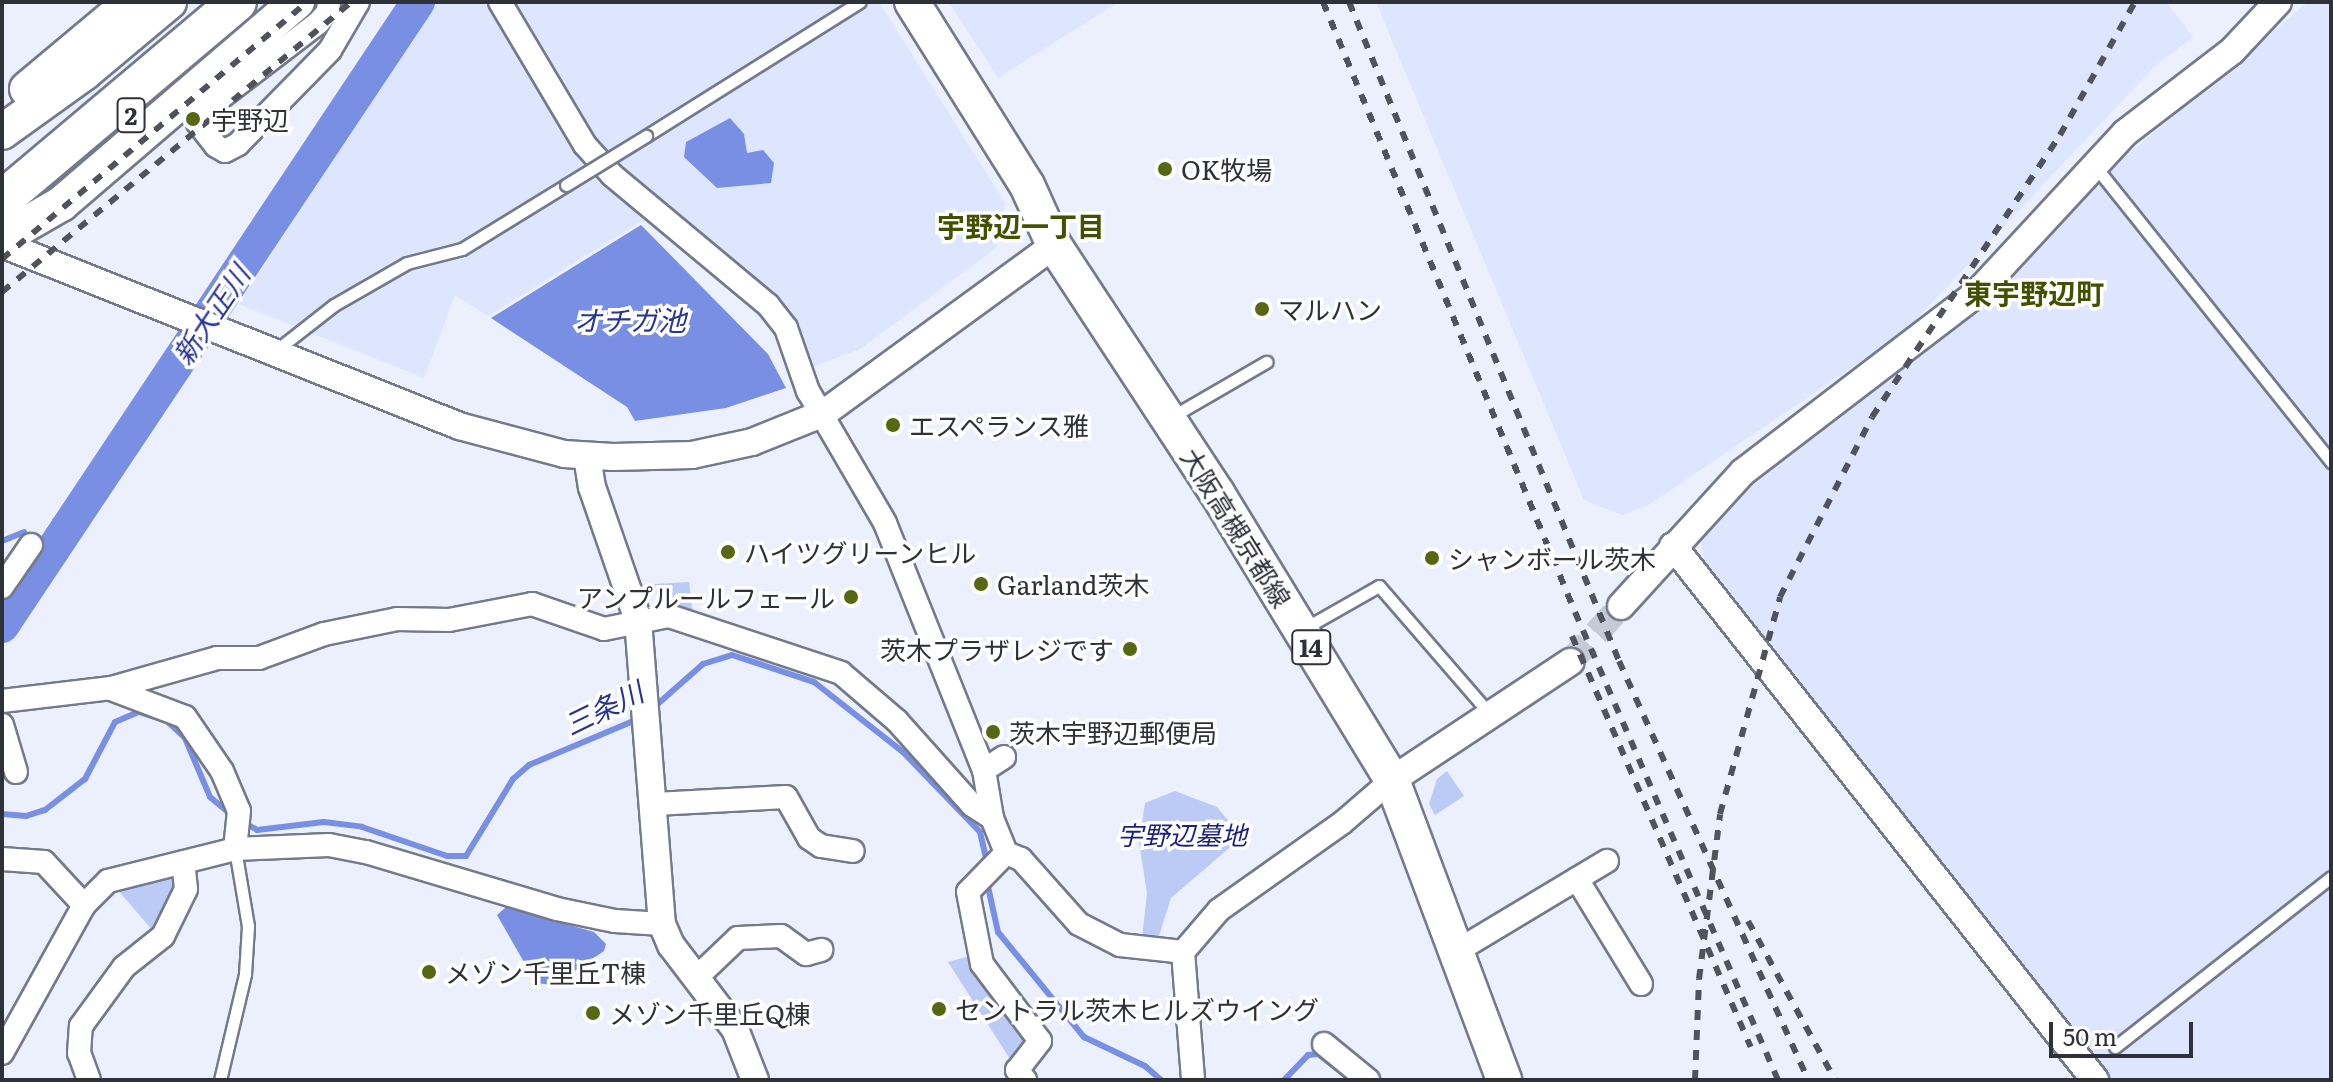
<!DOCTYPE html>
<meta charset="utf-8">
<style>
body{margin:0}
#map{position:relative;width:2333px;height:1082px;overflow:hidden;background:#ecf0fc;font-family:Literata,"Noto Sans JP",serif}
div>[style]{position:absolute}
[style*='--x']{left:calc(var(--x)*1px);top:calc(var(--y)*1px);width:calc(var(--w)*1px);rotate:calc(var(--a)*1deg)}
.built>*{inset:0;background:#dde5ff}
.green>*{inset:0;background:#bccaf6}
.water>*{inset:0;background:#788fe4}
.stream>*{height:6px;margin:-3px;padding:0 3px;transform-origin:3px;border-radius:3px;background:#788fe4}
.river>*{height:34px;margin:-17px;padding:0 17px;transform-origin:17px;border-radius:17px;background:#788fe4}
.tertiary-tunnel>*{height:26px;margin-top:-13px;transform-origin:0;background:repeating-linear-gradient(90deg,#c6cad5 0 26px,transparent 0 39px)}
.roads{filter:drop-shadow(2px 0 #747a8a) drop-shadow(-2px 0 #747a8a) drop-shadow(0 2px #747a8a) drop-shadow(0 -2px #747a8a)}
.service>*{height:11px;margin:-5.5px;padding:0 5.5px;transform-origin:5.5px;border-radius:5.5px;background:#fff}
.minor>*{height:22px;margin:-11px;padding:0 11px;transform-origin:11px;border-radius:11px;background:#fff}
.tertiary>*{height:26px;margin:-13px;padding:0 13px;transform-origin:13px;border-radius:13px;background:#fff}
.primary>*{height:34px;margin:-17px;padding:0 17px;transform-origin:17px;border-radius:17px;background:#fff}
.motorway>*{height:38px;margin:-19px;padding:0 19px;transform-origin:19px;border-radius:19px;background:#fff}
.rail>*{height:6px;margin-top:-3px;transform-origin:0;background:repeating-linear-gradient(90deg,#50535b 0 10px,transparent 0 20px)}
.bridges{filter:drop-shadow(2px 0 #747a8a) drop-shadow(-2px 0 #747a8a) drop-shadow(0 2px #747a8a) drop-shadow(0 -2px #747a8a)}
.service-bridge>*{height:11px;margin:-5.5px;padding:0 5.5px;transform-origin:5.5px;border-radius:5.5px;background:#fff}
.dots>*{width:22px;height:22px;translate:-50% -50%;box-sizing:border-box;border:4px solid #fefefe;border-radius:50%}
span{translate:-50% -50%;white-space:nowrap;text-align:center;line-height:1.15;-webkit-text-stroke:7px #fefefe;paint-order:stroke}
.shield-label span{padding:2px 6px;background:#fefefe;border:2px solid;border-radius:6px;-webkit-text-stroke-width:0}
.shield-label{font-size:24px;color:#2e3138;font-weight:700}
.poi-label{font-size:26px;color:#2e3138}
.left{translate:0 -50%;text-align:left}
.right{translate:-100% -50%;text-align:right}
.street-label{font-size:26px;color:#2e3138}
.park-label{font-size:26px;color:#1b1f81;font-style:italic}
.neighbourhood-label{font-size:28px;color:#425100;font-weight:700}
.water-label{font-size:28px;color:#273395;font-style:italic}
.frame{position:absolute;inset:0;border:4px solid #2e3138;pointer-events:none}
.scale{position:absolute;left:2049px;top:1022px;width:144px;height:36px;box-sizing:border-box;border:4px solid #2e3138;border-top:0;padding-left:10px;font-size:24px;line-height:28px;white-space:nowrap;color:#2e3138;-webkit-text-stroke:6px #fefefe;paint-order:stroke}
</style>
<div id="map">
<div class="built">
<div style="clip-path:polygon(435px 2px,493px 2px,650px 216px,488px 316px,455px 295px,424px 378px,239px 304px)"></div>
<div style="clip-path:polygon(512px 2px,879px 2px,1005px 203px,996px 248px,860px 349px,806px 369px,793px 326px,774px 296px,663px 208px,587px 131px)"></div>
<div style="clip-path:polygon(949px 2px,1118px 2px,998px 78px)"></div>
<div style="clip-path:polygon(1376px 2px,2166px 2px,2193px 37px,2155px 66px,1904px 332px,1650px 504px,1622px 515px,1584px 500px)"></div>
<div style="clip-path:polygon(2308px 2px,2331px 2px,2331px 1080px,2107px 1080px,1705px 563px,1700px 537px,1743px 487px,1792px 446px,1945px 338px,2125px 157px)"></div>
</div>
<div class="green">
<div style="clip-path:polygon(689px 582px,693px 614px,659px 607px,654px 584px)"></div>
<div style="clip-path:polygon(1447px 771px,1464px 796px,1435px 815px,1429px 804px,1437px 779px)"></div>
<div style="clip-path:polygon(1175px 791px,1217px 807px,1242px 837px,1171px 898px,1158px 939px,1142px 938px,1147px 893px,1139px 843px,1145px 803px)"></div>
<div style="clip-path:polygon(168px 875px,178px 883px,154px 932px,117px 889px)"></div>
<div style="clip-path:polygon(980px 953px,1040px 1041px,1017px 1070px,948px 962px)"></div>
</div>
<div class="water">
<div style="clip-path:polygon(730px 118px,744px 134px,747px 153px,763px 150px,774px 163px,771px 183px,717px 188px,684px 157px,686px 142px)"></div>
<div style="clip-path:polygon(641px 225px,768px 354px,786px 388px,726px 408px,635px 421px,627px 407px,491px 318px)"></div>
<div style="clip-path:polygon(506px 907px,594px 932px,606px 944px,604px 951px,554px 985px,536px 983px,497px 915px)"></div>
</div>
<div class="stream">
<div style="--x:55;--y:521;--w:21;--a:-14"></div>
<div style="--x:2;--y:541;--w:24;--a:-22"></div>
<div style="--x:652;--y:709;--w:68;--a:-41.4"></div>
<div style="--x:703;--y:664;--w:30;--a:-17"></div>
<div style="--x:732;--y:655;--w:86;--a:18.2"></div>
<div style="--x:814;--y:682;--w:113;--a:38.2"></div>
<div style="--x:903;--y:752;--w:111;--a:46.1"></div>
<div style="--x:980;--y:832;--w:31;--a:77"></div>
<div style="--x:2;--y:814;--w:24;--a:5"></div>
<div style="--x:26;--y:816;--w:20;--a:-18"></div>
<div style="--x:45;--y:810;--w:51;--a:-37.8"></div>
<div style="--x:85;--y:779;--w:64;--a:-62.2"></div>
<div style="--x:115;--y:722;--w:26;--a:-23"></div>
<div style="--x:139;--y:712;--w:29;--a:18"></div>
<div style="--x:167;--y:721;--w:25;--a:43"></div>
<div style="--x:185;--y:738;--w:64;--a:67"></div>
<div style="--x:210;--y:797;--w:33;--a:40"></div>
<div style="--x:245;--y:823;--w:14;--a:30"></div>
<div style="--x:257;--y:830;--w:67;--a:-6.8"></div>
<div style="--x:324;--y:822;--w:38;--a:7"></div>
<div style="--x:362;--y:827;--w:90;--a:18.8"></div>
<div style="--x:447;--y:856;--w:19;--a:0"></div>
<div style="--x:466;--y:856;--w:90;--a:-58.6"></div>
<div style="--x:513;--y:779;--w:21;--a:-41"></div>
<div style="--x:529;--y:765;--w:121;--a:-22.9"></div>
<div style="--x:987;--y:882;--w:51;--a:77.6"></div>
<div style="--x:998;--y:932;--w:136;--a:50.7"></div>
<div style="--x:1084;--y:1037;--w:68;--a:25.4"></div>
<div style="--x:1145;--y:1066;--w:21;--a:41"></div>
<div style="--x:1284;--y:1080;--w:35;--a:-46"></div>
<div style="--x:1308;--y:1055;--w:10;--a:-6"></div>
<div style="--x:1318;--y:1054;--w:39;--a:38"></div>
</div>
<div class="river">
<div style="--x:2;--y:626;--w:750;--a:-56.31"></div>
</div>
<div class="tertiary-tunnel">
<div style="--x:1570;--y:662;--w:76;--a:-47.7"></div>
</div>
<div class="roads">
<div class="service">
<div style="--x:646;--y:136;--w:252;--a:-32.1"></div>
<div style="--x:2095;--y:166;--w:379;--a:51.4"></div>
<div style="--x:274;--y:352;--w:76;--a:-38.1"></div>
<div style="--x:334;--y:305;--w:84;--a:-29.9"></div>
<div style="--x:407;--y:263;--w:57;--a:-14.3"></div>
<div style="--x:462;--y:249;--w:122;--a:-31.6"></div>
<div style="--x:1173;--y:416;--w:108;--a:-30.1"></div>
<div style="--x:1305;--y:628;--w:85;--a:-29.6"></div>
<div style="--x:1379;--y:586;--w:169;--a:49.1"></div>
<div style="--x:2115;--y:1047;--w:275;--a:-38.2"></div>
<div style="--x:220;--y:1080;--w:109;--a:-76.7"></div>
<div style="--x:245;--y:974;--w:48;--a:-86.4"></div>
<div style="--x:248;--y:926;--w:78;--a:-99.6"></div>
</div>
<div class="minor">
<div style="--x:329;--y:2;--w:10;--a:96"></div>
<div style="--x:328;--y:12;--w:15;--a:132"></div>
<div style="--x:318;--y:23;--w:150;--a:142.6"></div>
<div style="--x:199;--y:114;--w:9;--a:96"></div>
<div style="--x:198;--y:123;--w:29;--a:52"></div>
<div style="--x:216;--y:146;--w:10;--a:29"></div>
<div style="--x:225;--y:151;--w:15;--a:-28"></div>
<div style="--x:238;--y:144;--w:132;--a:-45.6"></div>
<div style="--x:330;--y:50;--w:56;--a:-59.7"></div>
<div style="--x:500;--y:2;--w:166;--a:59.3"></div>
<div style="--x:585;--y:145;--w:40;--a:48"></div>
<div style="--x:612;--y:175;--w:203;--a:39.8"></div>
<div style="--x:768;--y:305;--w:29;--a:52"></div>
<div style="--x:786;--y:328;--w:67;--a:70.8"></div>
<div style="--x:808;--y:391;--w:153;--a:59.7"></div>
<div style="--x:885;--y:523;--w:266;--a:68.2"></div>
<div style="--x:984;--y:770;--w:49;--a:80.5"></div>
<div style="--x:992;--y:818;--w:38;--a:68"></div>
<div style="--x:1006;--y:853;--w:16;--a:22"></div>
<div style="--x:1021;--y:859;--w:87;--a:48.3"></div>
<div style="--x:1079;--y:924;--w:46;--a:27.1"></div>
<div style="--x:1120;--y:945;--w:63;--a:6.3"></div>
<div style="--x:2;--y:587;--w:51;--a:-55.4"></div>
<div style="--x:111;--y:689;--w:79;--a:20.7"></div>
<div style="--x:185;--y:717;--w:65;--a:55.6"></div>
<div style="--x:222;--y:771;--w:43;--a:67"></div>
<div style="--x:239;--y:811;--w:38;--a:96"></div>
<div style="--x:2;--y:701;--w:110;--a:-6.8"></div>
<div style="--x:111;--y:688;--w:110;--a:-15.8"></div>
<div style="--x:217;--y:658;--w:42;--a:0"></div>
<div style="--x:259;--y:658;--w:69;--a:-20.3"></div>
<div style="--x:324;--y:634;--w:75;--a:-11.6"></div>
<div style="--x:397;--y:619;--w:52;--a:1.1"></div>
<div style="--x:449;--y:620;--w:85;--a:-10.9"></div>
<div style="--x:532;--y:604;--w:76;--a:19.1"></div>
<div style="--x:604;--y:629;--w:66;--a:-11.3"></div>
<div style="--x:669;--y:616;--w:181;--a:18.3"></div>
<div style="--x:841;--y:673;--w:74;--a:40.6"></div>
<div style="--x:897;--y:721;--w:113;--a:48.2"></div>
<div style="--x:972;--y:805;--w:24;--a:33"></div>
<div style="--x:2;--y:725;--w:49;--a:73.4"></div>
<div style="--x:984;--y:770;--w:24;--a:-33"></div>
<div style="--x:655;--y:804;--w:131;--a:-3.1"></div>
<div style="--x:786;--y:797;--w:47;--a:60.7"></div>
<div style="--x:809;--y:838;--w:14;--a:34"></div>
<div style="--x:821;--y:846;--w:32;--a:9"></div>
<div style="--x:1006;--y:853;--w:54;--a:134.3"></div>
<div style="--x:968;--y:892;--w:73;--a:79"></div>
<div style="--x:982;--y:964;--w:96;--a:53"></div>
<div style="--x:1040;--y:1041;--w:37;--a:128"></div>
<div style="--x:1017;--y:1070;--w:13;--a:51"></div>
<div style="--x:2;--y:859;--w:42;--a:4.1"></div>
<div style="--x:44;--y:862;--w:59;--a:47.1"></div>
<div style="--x:1577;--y:879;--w:123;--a:58.6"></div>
<div style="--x:1457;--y:951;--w:175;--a:-31"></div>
<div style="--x:1183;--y:952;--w:55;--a:-49.4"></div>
<div style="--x:1219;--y:910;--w:151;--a:-35.3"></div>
<div style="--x:1342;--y:823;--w:66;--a:-40.7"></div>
<div style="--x:1183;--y:952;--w:128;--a:85.5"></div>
<div style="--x:696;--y:978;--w:58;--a:-43.6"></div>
<div style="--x:738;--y:938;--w:43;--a:-2.7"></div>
<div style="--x:781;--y:936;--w:31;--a:36"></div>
<div style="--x:806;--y:954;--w:16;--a:-15"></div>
<div style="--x:1324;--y:1044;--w:57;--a:39.3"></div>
<div style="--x:2;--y:1053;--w:169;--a:-61"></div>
<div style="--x:84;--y:905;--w:34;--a:-45"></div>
<div style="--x:108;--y:881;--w:131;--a:-14.1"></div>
<div style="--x:235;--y:849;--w:94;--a:-2.4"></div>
<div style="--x:329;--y:845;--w:38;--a:11"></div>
<div style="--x:366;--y:852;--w:199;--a:16.6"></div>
<div style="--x:557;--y:909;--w:59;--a:11.7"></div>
<div style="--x:615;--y:921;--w:47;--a:3.7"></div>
<div style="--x:89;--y:1080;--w:29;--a:-110"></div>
<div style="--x:79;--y:1053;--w:27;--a:-86"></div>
<div style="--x:81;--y:1026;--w:73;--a:-53.9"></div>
<div style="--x:124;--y:967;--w:50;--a:-38.5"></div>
<div style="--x:163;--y:936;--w:52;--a:-63.9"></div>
<div style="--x:186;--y:889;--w:27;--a:-96"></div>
</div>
<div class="tertiary">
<div style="--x:2;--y:244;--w:492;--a:21.7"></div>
<div style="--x:459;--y:426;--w:109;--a:14.9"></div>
<div style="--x:564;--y:454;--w:49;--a:3.5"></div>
<div style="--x:613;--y:457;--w:79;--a:-1.5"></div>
<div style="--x:692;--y:455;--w:61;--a:-12.2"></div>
<div style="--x:752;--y:442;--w:78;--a:-21.9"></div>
<div style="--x:824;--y:413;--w:285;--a:-36.1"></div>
<div style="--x:587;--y:456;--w:31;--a:81"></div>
<div style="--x:592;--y:487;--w:141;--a:70.9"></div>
<div style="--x:638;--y:620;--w:305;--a:85.5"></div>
<div style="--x:662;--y:924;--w:23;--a:67"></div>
<div style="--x:671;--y:945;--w:106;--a:52.7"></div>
<div style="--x:735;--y:1029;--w:55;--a:68.6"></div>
<div style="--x:1673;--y:546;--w:681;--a:51.68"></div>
<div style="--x:1621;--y:606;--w:181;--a:-47.7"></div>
<div style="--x:1743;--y:472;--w:293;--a:-37.4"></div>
<div style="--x:1976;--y:294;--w:219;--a:-47.2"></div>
<div style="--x:2125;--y:133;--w:135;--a:-37.5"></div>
<div style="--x:2232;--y:51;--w:67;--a:-46.8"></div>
<div style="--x:1392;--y:780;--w:214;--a:-33.5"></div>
</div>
<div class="primary">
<div style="--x:912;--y:2;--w:216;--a:57.9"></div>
<div style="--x:1027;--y:185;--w:66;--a:65.8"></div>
<div style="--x:1054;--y:245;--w:297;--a:56.7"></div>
<div style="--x:1217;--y:493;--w:336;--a:58.6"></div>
<div style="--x:1392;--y:780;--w:320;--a:69.5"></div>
<div style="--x:27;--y:89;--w:136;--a:-39.9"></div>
<div style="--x:2;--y:132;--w:101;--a:-35.7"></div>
<div style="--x:84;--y:73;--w:111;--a:-39.9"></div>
<div style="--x:2;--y:238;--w:68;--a:-30"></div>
<div style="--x:61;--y:204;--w:311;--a:-40.6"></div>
</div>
<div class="motorway">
<div style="--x:2;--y:200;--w:307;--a:-40.1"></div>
</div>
</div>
<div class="rail">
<div style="--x:1323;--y:2;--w:660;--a:67.55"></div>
<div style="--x:1575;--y:612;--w:510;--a:66.55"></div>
<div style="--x:1349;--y:2;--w:712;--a:67.72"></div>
<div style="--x:1619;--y:661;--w:460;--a:65.7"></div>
<div style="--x:2;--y:259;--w:399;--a:-40.1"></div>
<div style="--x:2;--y:292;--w:454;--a:-39.7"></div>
<div style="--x:1572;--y:636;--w:448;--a:66.5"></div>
<div style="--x:1748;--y:921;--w:181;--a:61.3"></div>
<div style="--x:1695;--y:1080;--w:101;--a:-87.7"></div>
<div style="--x:1699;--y:979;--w:166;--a:-82.7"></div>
<div style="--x:1720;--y:814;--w:225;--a:-74.5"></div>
<div style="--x:1780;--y:597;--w:202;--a:-62.9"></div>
<div style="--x:1872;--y:417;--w:339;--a:-56.3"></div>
<div style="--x:2060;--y:135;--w:153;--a:-60.6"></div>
</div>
<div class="bridges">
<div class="service-bridge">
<div style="--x:566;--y:185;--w:94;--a:-31.5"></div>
</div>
</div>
<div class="dots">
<div style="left:193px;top:119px;background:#566813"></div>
<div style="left:1165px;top:169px;background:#566813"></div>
<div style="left:1262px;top:309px;background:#566813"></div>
<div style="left:893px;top:425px;background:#566813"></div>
<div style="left:728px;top:552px;background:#566813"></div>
<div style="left:1432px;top:558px;background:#566813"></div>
<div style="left:981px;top:584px;background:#566813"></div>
<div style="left:851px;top:597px;background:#566813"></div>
<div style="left:1130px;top:649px;background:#566813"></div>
<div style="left:993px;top:732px;background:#566813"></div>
<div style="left:429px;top:972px;background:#566813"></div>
<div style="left:939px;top:1009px;background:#566813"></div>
<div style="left:593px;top:1013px;background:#566813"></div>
</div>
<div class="shield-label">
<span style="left:131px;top:115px">2</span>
<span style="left:1311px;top:647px">14</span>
</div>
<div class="poi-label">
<span class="left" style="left:211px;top:119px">宇野辺</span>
<span class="left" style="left:1181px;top:169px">OK牧場</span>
<span class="left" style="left:1278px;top:309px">マルハン</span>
<span class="left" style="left:909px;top:425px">エスペランス雅</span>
<span class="left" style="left:744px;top:552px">ハイツグリーンヒル</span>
<span class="left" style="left:1448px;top:558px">シャンボール茨木</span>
<span class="left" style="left:997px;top:584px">Garland茨木</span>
<span class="right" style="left:835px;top:597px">アンプルールフェール</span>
<span class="right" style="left:1114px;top:649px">茨木プラザレジです</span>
<span class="left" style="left:1009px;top:732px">茨木宇野辺郵便局</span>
<span class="left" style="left:445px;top:972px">メゾン千里丘T棟</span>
<span class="left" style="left:955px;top:1009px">セントラル茨木ヒルズウイング</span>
<span class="left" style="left:609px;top:1013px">メゾン千里丘Q棟</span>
</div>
<div class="street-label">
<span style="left:1237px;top:527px;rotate:58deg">大阪高槻京都線</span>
</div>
<div class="park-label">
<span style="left:1182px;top:834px">宇野辺墓地</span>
</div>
<div class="neighbourhood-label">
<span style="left:1021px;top:225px">宇野辺一丁目</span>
<span style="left:2034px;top:292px">東宇野辺町</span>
</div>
<div class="water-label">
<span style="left:210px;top:314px;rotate:-56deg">新大正川</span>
<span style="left:630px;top:319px">オチガ池</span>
<span style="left:603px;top:707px;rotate:-26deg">三条川</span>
</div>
<div class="frame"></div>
<div class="scale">50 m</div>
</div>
